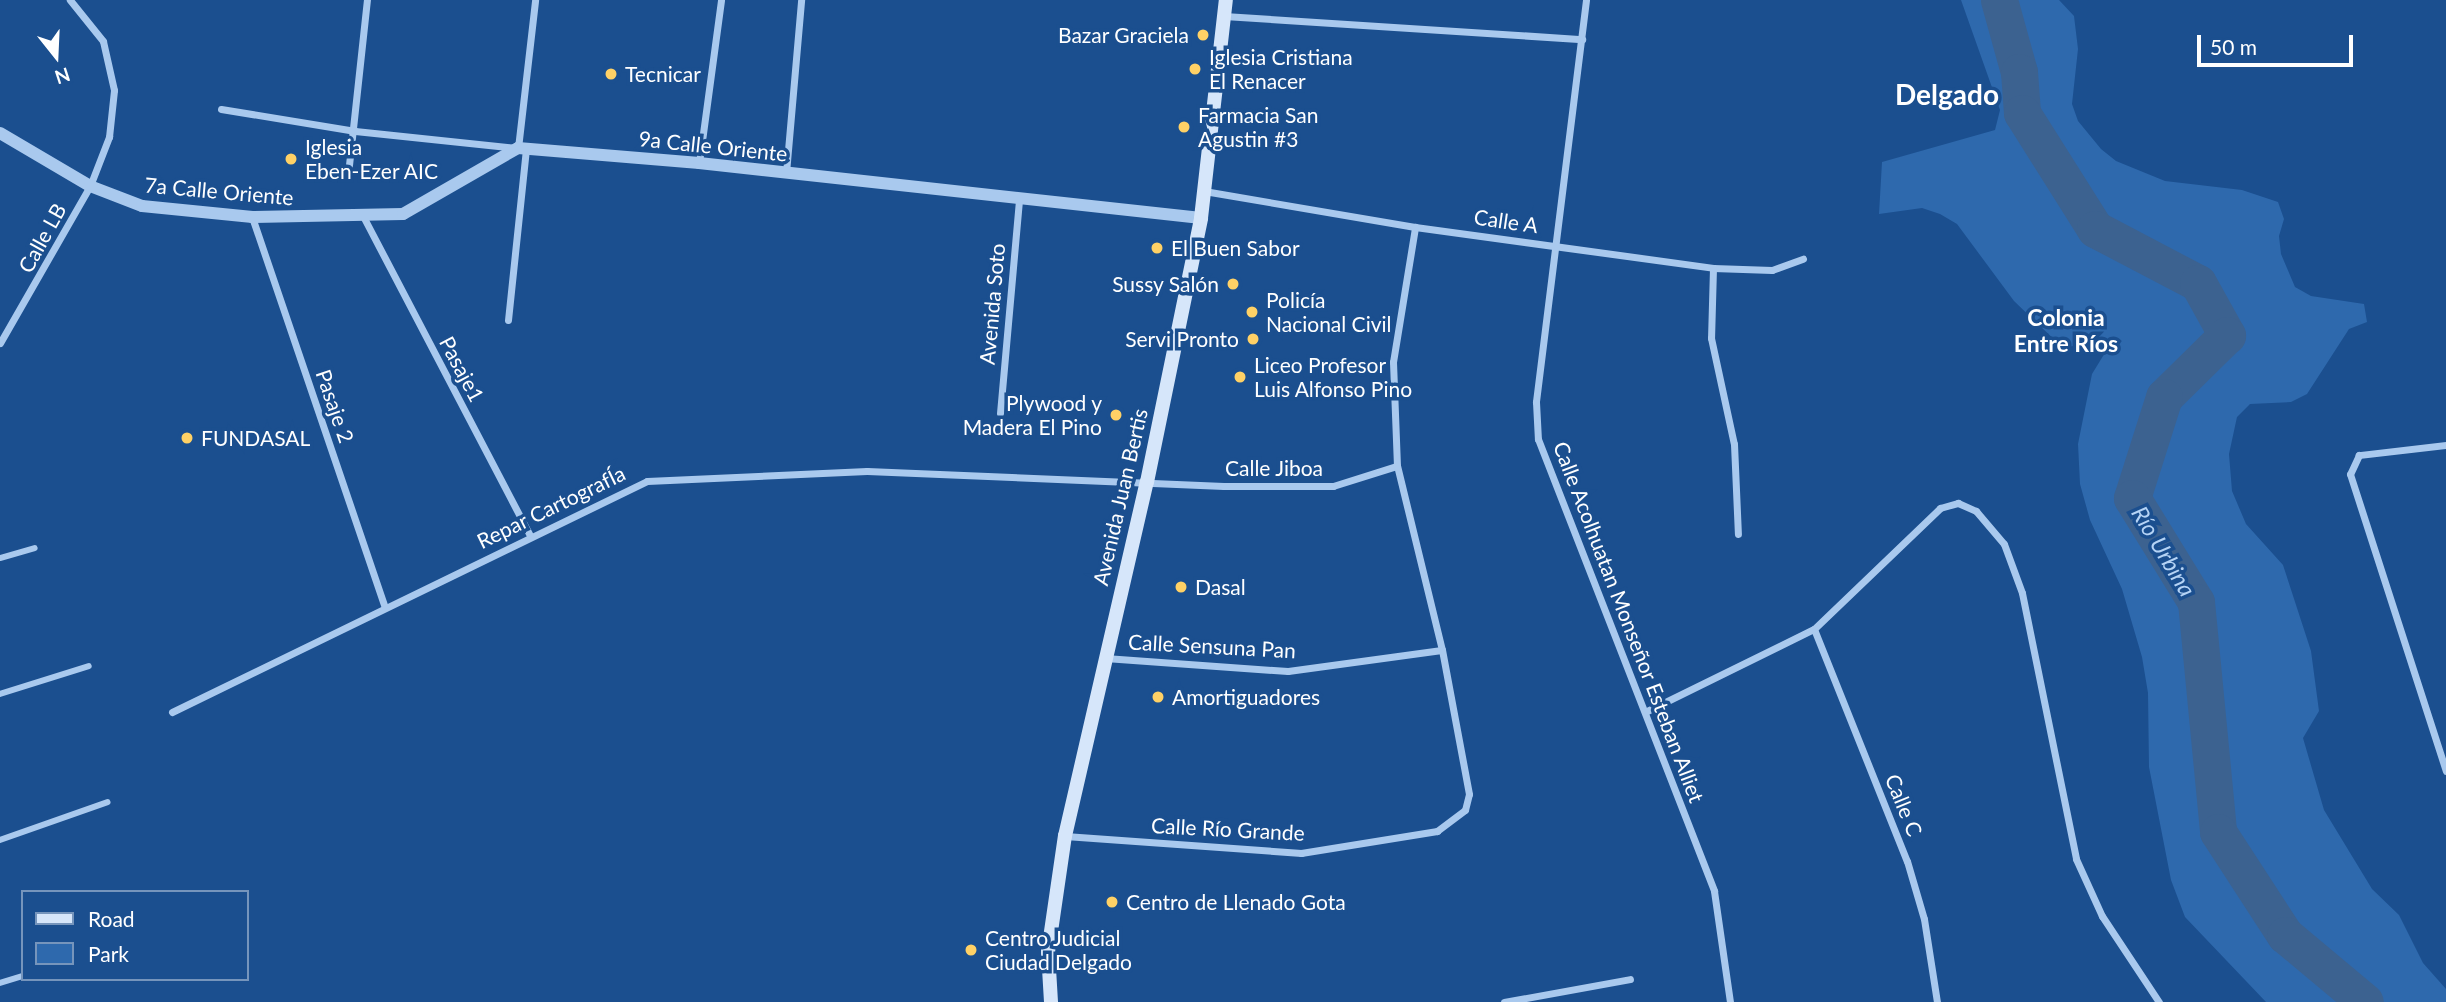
<!DOCTYPE html>
<meta charset="utf-8">
<style>
body{margin:0}
#map{position:relative;width:2446px;height:1002px;overflow:hidden;background:#1b4f8f;font-family:Lato,sans-serif}
div>[style]{position:absolute}
[style*='--x']{left:calc(var(--x)*1px);top:calc(var(--y)*1px);width:calc(var(--w)*1px);rotate:calc(var(--a)*1deg)}
.green>*{inset:0;background:#2e69ad}
.river>*{height:37px;margin:-18.5px;padding:0 18.5px;transform-origin:18.5px;border-radius:18.5px;background:#3c6290}
.pedestrian>*{height:6px;margin:-3px;padding:0 3px;transform-origin:3px;border-radius:3px;background:#a9c9ee}
.minor>*{height:7px;margin:-3.5px;padding:0 3.5px;transform-origin:3.5px;border-radius:3.5px;background:#a9c9ee}
.tertiary>*{height:12px;margin:-6px;padding:0 6px;transform-origin:6px;border-radius:6px;background:#a9c9ee}
.secondary>*{height:14px;margin:-7px;padding:0 7px;transform-origin:7px;border-radius:7px;background:#d6e6fa}
.dots>*{width:19px;height:19px;translate:-50% -50%;box-sizing:border-box;border:4px solid #1b4f8f;border-radius:50%}
span{translate:-50% -50%;white-space:nowrap;text-align:center;line-height:1.15;-webkit-text-stroke:7px #1b4f8f;paint-order:stroke}
.poi-label{font-size:21px;color:#fff}
.right{translate:-100% -50%;text-align:right}
.left{translate:0 -50%;text-align:left}
.street-label{font-size:21px;color:#fff}
.neighbourhood-label{font-size:23px;color:#fff;font-weight:700}
.water-label{font-size:23px;color:#b5d3f5;font-style:italic}
.district-label{font-size:28px;color:#fff;font-weight:700}
.legend{position:absolute;left:21px;top:890px;width:228px;height:91px;box-sizing:border-box;background:#1b4f8f;border:2px solid #7695bc;margin:0;padding:9px 12px;list-style:none;font-size:21px;color:#fff}
.legend li{display:flex;align-items:center;gap:14px;height:35px}
.legend b{width:35px;border:2px solid #7695bc}
.north{position:absolute;left:21px;top:21px;width:70px;height:70px;-webkit-text-stroke:5px #1b4f8f;paint-order:stroke;rotate:162deg;font-size:19px;font-weight:700;line-height:28px;text-align:center;color:#fff}
.north::after{content:'';display:block;margin:auto;width:24px;height:32px;background:#fff;clip-path:polygon(50% 0,100% 100%,50% 72%,0 100%)}
.scale{position:absolute;left:2197px;top:35px;width:156px;height:32px;box-sizing:border-box;border:4px solid #fff;border-top:0;padding-left:9px;font-size:21px;line-height:24px;white-space:nowrap;color:#fff;-webkit-text-stroke:5px #1b4f8f;paint-order:stroke}
</style>
<div id="map">
<div class="green">
<div style="clip-path:polygon(1961px 0,2059px 0,2074px 16px,2078px 49px,2072px 104px,2078px 121px,2101px 149px,2116px 161px,2165px 181px,2242px 190px,2278px 202px,2284px 219px,2279px 236px,2281px 254px,2295px 287px,2311px 296px,2364px 304px,2367px 322px,2349px 329px,2307px 394px,2291px 402px,2250px 404px,2237px 417px,2229px 454px,2232px 491px,2246px 524px,2283px 565px,2311px 651px,2319px 711px,2303px 738px,2324px 810px,2372px 889px,2399px 915px,2423px 963px,2446px 989px,2446px 1002px,2266px 1002px,2185px 917px,2171px 880px,2149px 767px,2148px 693px,2142px 657px,2122px 589px,2090px 520px,2080px 484px,2078px 444px,2092px 374px,2111px 343px,2062px 347px,2014px 301px,1957px 224px,1940px 214px,1922px 208px,1879px 214px,1882px 162px,1995px 130px,2000px 110px)"></div>
</div>
<div class="river">
<div style="--x:1999;--y:0;--w:75;--a:74.5"></div>
<div style="--x:2019;--y:72;--w:41;--a:85.8"></div>
<div style="--x:2022;--y:113;--w:137;--a:57.8"></div>
<div style="--x:2095;--y:229;--w:116;--a:27.7"></div>
<div style="--x:2198;--y:283;--w:60;--a:60.9"></div>
<div style="--x:2227;--y:335;--w:88;--a:135.5"></div>
<div style="--x:2164;--y:397;--w:106;--a:107.6"></div>
<div style="--x:2132;--y:498;--w:122;--a:58.4"></div>
<div style="--x:2196;--y:602;--w:231;--a:84.5"></div>
<div style="--x:2218;--y:832;--w:123;--a:57"></div>
<div style="--x:2285;--y:935;--w:104;--a:39.9"></div>
</div>
<div class="pedestrian">
<div style="--x:0;--y:558;--w:36;--a:-16"></div>
<div style="--x:0;--y:694;--w:93;--a:-17.5"></div>
<div style="--x:0;--y:840;--w:114;--a:-19.4"></div>
<div style="--x:0;--y:983;--w:24;--a:-17"></div>
</div>
<div class="minor">
<div style="--x:1586;--y:0;--w:405;--a:97.1"></div>
<div style="--x:1536;--y:402;--w:37;--a:87"></div>
<div style="--x:1538;--y:439;--w:485;--a:68.7"></div>
<div style="--x:1714;--y:891;--w:112;--a:81.8"></div>
<div style="--x:1224;--y:16;--w:359;--a:3.7"></div>
<div style="--x:221;--y:109;--w:136;--a:9.3"></div>
<div style="--x:355;--y:131;--w:164;--a:6"></div>
<div style="--x:518;--y:148;--w:149;--a:-83.4"></div>
<div style="--x:699;--y:163;--w:164;--a:-82.3"></div>
<div style="--x:349;--y:165;--w:166;--a:-83.8"></div>
<div style="--x:786;--y:173;--w:174;--a:-85"></div>
<div style="--x:1204;--y:191;--w:214;--a:9.7"></div>
<div style="--x:1415;--y:227;--w:301;--a:7.8"></div>
<div style="--x:1713;--y:268;--w:59;--a:1.9"></div>
<div style="--x:1772;--y:270;--w:33;--a:-20"></div>
<div style="--x:252;--y:217;--w:412;--a:71.2"></div>
<div style="--x:364;--y:218;--w:359;--a:62.4"></div>
<div style="--x:1713;--y:268;--w:70;--a:91.6"></div>
<div style="--x:1711;--y:338;--w:108;--a:77.8"></div>
<div style="--x:1734;--y:444;--w:90;--a:87.5"></div>
<div style="--x:508;--y:320;--w:172;--a:-84"></div>
<div style="--x:0;--y:343;--w:181;--a:-60.2"></div>
<div style="--x:90;--y:186;--w:53;--a:-68.8"></div>
<div style="--x:109;--y:137;--w:47;--a:-83.9"></div>
<div style="--x:114;--y:90;--w:50;--a:-102.7"></div>
<div style="--x:103;--y:41;--w:53;--a:-128.8"></div>
<div style="--x:1000;--y:413;--w:216;--a:-84.9"></div>
<div style="--x:2446;--y:445;--w:88;--a:173.4"></div>
<div style="--x:2359;--y:455;--w:21;--a:115"></div>
<div style="--x:2350;--y:474;--w:312;--a:72.1"></div>
<div style="--x:1814;--y:629;--w:250;--a:68.2"></div>
<div style="--x:1907;--y:861;--w:60;--a:73.7"></div>
<div style="--x:1924;--y:919;--w:84;--a:81.1"></div>
<div style="--x:1105;--y:658;--w:183;--a:4.1"></div>
<div style="--x:1288;--y:671;--w:155;--a:-7.8"></div>
<div style="--x:1647;--y:711;--w:186;--a:-26.2"></div>
<div style="--x:1814;--y:629;--w:175;--a:-43.8"></div>
<div style="--x:1940;--y:508;--w:19;--a:-16"></div>
<div style="--x:1958;--y:503;--w:20;--a:24"></div>
<div style="--x:1976;--y:511;--w:43;--a:49.7"></div>
<div style="--x:2004;--y:544;--w:52;--a:69.8"></div>
<div style="--x:2022;--y:593;--w:271;--a:78.5"></div>
<div style="--x:2076;--y:859;--w:63;--a:65.5"></div>
<div style="--x:2102;--y:916;--w:103;--a:56.5"></div>
<div style="--x:172;--y:712;--w:528;--a:-25.93"></div>
<div style="--x:647;--y:481;--w:220;--a:-2.6"></div>
<div style="--x:867;--y:471;--w:357;--a:2.4"></div>
<div style="--x:1224;--y:486;--w:109;--a:0"></div>
<div style="--x:1333;--y:486;--w:67;--a:-17.4"></div>
<div style="--x:1065;--y:836;--w:237;--a:4.1"></div>
<div style="--x:1301;--y:853;--w:138;--a:-9.2"></div>
<div style="--x:1437;--y:831;--w:35;--a:-37"></div>
<div style="--x:1465;--y:810;--w:16;--a:-76"></div>
<div style="--x:1469;--y:794;--w:147;--a:-100.6"></div>
<div style="--x:1442;--y:650;--w:189;--a:-103.7"></div>
<div style="--x:1397;--y:466;--w:104;--a:-92.2"></div>
<div style="--x:1393;--y:362;--w:137;--a:-80.7"></div>
<div style="--x:1504;--y:1002;--w:128;--a:-10.3"></div>
</div>
<div class="tertiary">
<div style="--x:0;--y:133;--w:104;--a:30.5"></div>
<div style="--x:90;--y:186;--w:56;--a:21"></div>
<div style="--x:142;--y:206;--w:111;--a:5.7"></div>
<div style="--x:252;--y:217;--w:151;--a:-1.1"></div>
<div style="--x:403;--y:214;--w:133;--a:-29.9"></div>
<div style="--x:518;--y:148;--w:182;--a:4.7"></div>
<div style="--x:699;--y:163;--w:505;--a:6.25"></div>
</div>
<div class="secondary">
<div style="--x:1051;--y:1002;--w:50;--a:-93.4"></div>
<div style="--x:1048;--y:952;--w:117;--a:-81.7"></div>
<div style="--x:1065;--y:836;--w:363;--a:-77"></div>
<div style="--x:1147;--y:482;--w:269;--a:-78.4"></div>
<div style="--x:1201;--y:218;--w:219;--a:-83.5"></div>
</div>
<div class="dots">
<div style="left:1203px;top:35px;background:#ffd166"></div>
<div style="left:1195px;top:69px;background:#ffd166"></div>
<div style="left:611px;top:74px;background:#ffd166"></div>
<div style="left:1184px;top:127px;background:#ffd166"></div>
<div style="left:291px;top:159px;background:#ffd166"></div>
<div style="left:1157px;top:248px;background:#ffd166"></div>
<div style="left:1233px;top:284px;background:#ffd166"></div>
<div style="left:1252px;top:312px;background:#ffd166"></div>
<div style="left:1253px;top:339px;background:#ffd166"></div>
<div style="left:1240px;top:377px;background:#ffd166"></div>
<div style="left:1116px;top:415px;background:#ffd166"></div>
<div style="left:187px;top:438px;background:#ffd166"></div>
<div style="left:1181px;top:587px;background:#ffd166"></div>
<div style="left:1158px;top:697px;background:#ffd166"></div>
<div style="left:1112px;top:902px;background:#ffd166"></div>
<div style="left:971px;top:950px;background:#ffd166"></div>
</div>
<div class="poi-label">
<span class="right" style="left:1189px;top:35px">Bazar Graciela</span>
<span class="left" style="left:1209px;top:69px">Iglesia Cristiana<br>El Renacer</span>
<span class="left" style="left:625px;top:74px">Tecnicar</span>
<span class="left" style="left:1198px;top:127px">Farmacia San<br>Agustin #3</span>
<span class="left" style="left:305px;top:159px">Iglesia<br>Eben-Ezer AIC</span>
<span class="left" style="left:1171px;top:248px">El Buen Sabor</span>
<span class="right" style="left:1219px;top:284px">Sussy Salón</span>
<span class="left" style="left:1266px;top:312px">Policía<br>Nacional Civil</span>
<span class="right" style="left:1239px;top:339px">Servi Pronto</span>
<span class="left" style="left:1254px;top:377px">Liceo Profesor<br>Luis Alfonso Pino</span>
<span class="right" style="left:1102px;top:415px">Plywood y<br>Madera El Pino</span>
<span class="left" style="left:201px;top:438px">FUNDASAL</span>
<span class="left" style="left:1195px;top:587px">Dasal</span>
<span class="left" style="left:1172px;top:697px">Amortiguadores</span>
<span class="left" style="left:1126px;top:902px">Centro de Llenado Gota</span>
<span class="left" style="left:985px;top:950px">Centro Judicial<br>Ciudad Delgado</span>
</div>
<div class="street-label">
<span style="left:713px;top:146px;rotate:6deg">9a Calle Oriente</span>
<span style="left:219px;top:191px;rotate:5deg">7a Calle Oriente</span>
<span style="left:1506px;top:221px;rotate:8deg">Calle A</span>
<span style="left:42px;top:238px;rotate:-61deg">Calle LB</span>
<span style="left:992px;top:304px;rotate:-85deg">Avenida Soto</span>
<span style="left:462px;top:369px;rotate:62deg">Pasaje1</span>
<span style="left:335px;top:406px;rotate:71deg">Pasaje 2</span>
<span style="left:1274px;top:468px">Calle Jiboa</span>
<span style="left:1120px;top:497px;rotate:-77deg">Avenida Juan Bertis</span>
<span style="left:551px;top:507px;rotate:-26deg">Repar CartografÍa</span>
<span style="left:1629px;top:622px;rotate:69deg">Calle Acolhuatan Monseñor Esteban Alliet</span>
<span style="left:1212px;top:646px;rotate:3deg">Calle Sensuna Pan</span>
<span style="left:1904px;top:805px;rotate:68deg">Calle C</span>
<span style="left:1228px;top:829px;rotate:3deg">Calle Río Grande</span>
</div>
<div class="neighbourhood-label">
<span style="left:2066px;top:330px">Colonia<br>Entre Ríos</span>
</div>
<div class="water-label">
<span style="left:2164px;top:551px;rotate:59deg">Río Urbina</span>
</div>
<div class="district-label">
<span style="left:1947px;top:94px">Delgado</span>
</div>
<ul class="legend">
<li><b style="height:9px;background:#d6e6fa"></b>Road</li>
<li><b style="height:19px;background:#2e69ad"></b>Park</li>
</ul>
<div class="north">N</div>
<div class="scale">50 m</div>
</div>
